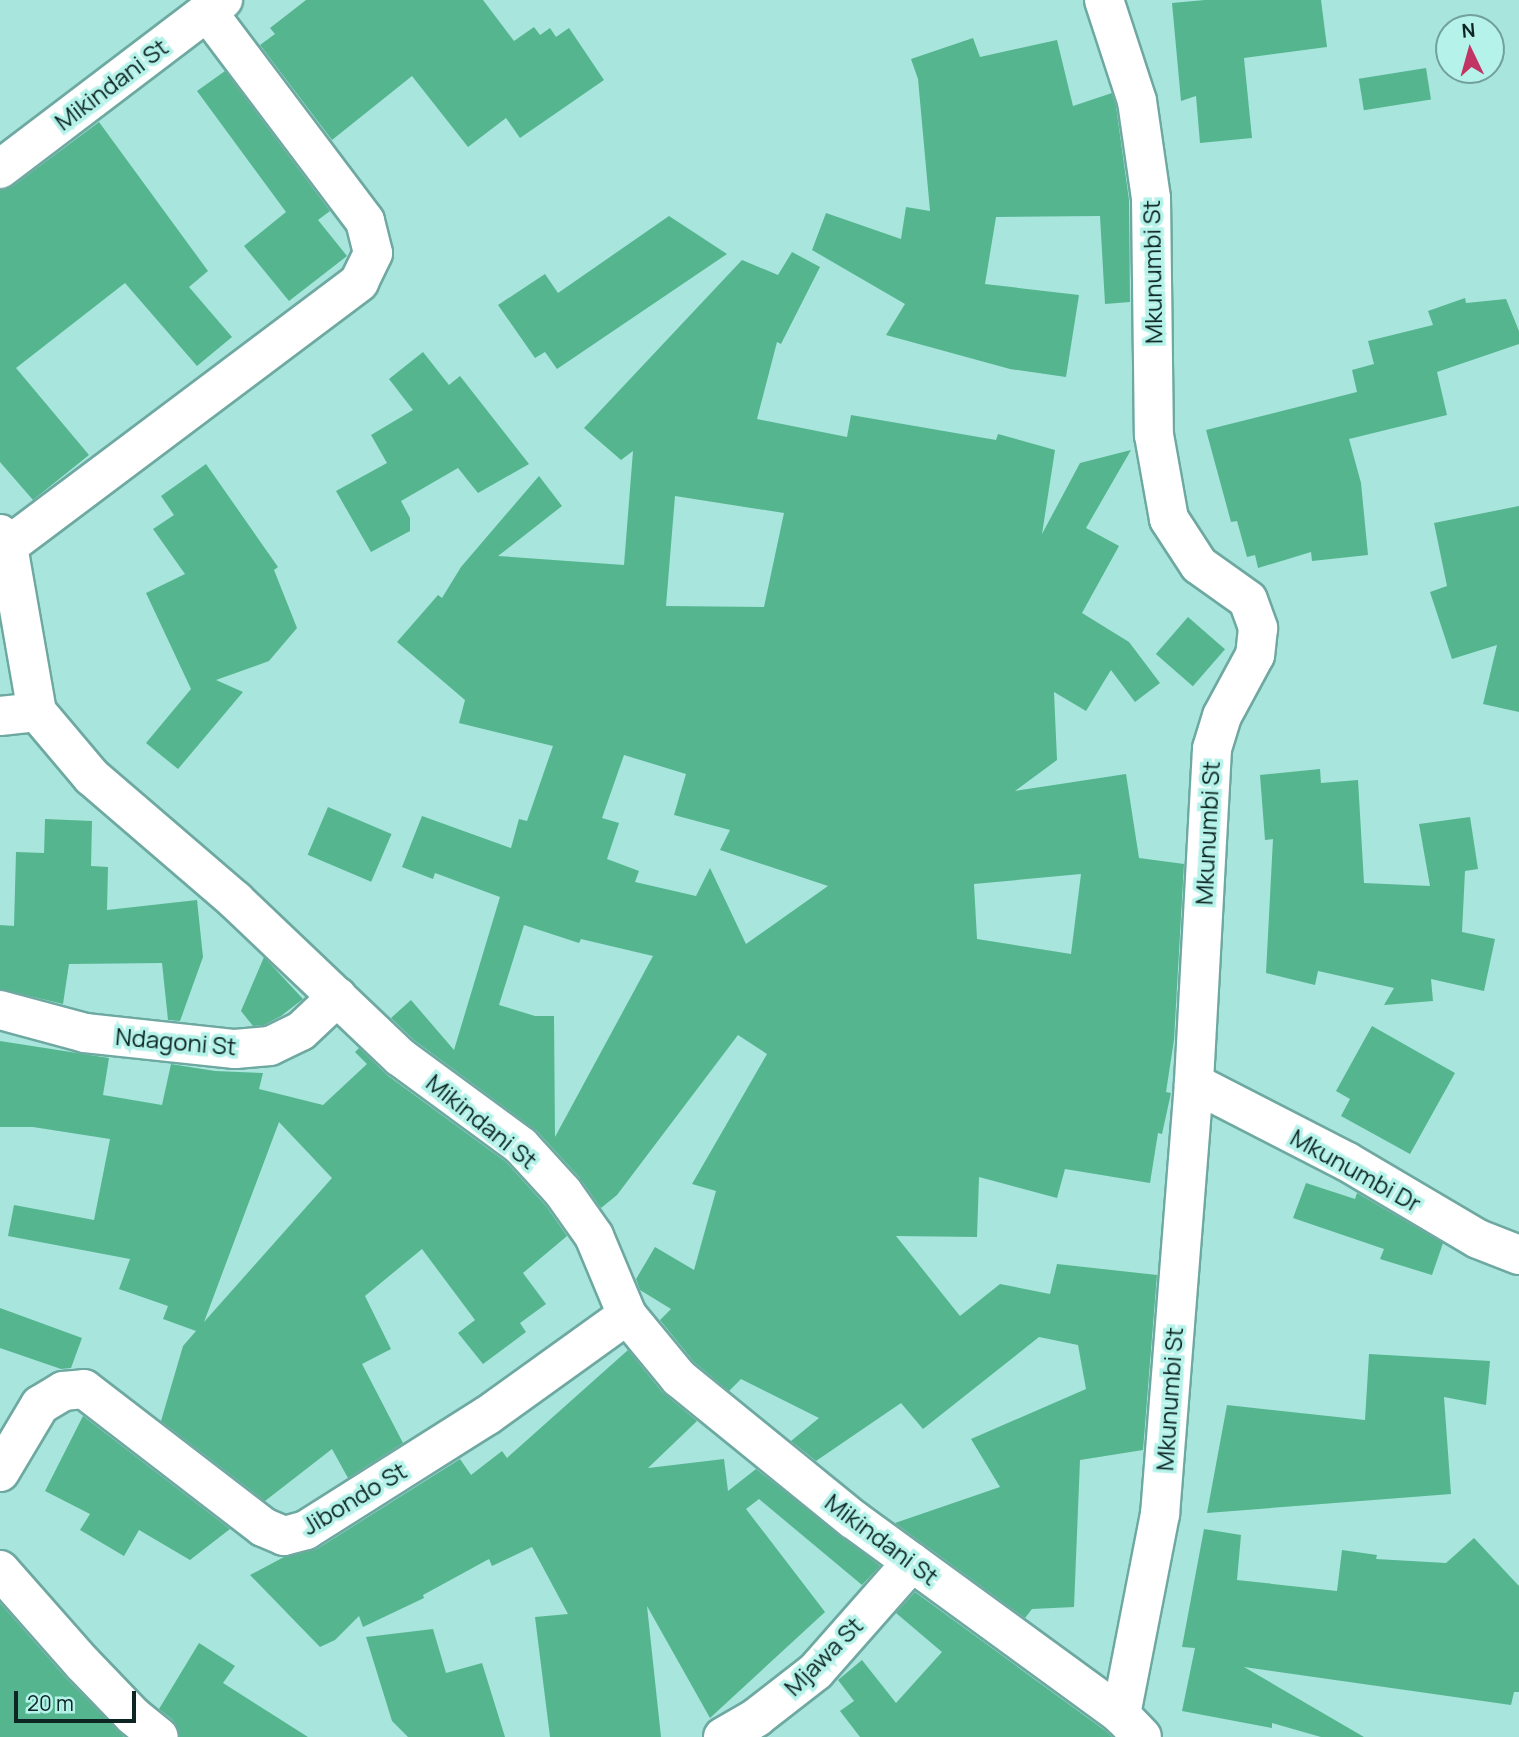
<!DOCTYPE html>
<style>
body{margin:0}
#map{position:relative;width:1519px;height:1737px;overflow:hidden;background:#a8e5dc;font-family:Manrope,sans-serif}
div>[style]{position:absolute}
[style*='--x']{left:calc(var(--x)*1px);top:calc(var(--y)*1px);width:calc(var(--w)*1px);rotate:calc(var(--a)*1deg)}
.building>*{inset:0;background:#55b58f;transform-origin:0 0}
.roads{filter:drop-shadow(2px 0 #6ea9a1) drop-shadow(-2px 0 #6ea9a1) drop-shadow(0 2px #6ea9a1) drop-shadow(0 -2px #6ea9a1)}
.street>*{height:38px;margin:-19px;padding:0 19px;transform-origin:19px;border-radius:19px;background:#fff}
span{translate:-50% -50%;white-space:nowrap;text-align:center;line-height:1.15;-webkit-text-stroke:7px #b5f2e9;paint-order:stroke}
.street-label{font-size:24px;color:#0d2623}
.north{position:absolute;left:1435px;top:14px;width:70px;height:70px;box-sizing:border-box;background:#b5f2e9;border:2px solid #72a09a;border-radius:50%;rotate:355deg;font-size:19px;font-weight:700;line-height:28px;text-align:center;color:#0d2623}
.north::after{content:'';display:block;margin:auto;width:24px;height:32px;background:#c23464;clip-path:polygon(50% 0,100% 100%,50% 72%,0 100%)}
.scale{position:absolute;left:14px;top:1691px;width:122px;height:32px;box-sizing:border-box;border:4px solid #0d2623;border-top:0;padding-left:9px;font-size:21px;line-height:24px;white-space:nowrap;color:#0d2623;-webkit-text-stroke:5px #b5f2e9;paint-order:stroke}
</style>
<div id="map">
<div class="building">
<div style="clip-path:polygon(306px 0,483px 0,514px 41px,534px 27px,540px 35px,550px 28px,556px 37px,569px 28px,604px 80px,520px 138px,506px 118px,468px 147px,412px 76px,332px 140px,260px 45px,275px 34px,270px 28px)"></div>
<div style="clip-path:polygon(1205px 0,1321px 0,1327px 47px,1244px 58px,1252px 138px,1200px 143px,1196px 96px,1181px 101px,1172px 3px)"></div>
<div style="clip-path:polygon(973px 38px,980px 57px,1057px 40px,1073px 106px,1112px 93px,1116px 106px,1129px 200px,1130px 302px,1105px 304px,1100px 216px,996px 217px,985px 284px,1079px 295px,1066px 377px,1010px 369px,886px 335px,905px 304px,812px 250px,826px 213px,901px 239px,906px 207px,930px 211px,918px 79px,911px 59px)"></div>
<div style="left:1426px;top:68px;width:32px;height:68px;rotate:81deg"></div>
<div style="clip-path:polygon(225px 71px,330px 211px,318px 220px,347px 256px,289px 301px,244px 246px,286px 212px,197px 91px)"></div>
<div style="clip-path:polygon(99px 122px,208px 271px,189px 287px,232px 337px,197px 366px,125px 283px,16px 368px,89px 455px,33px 500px,0 462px,0 190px,13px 186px)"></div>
<div style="clip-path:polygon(669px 216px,727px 254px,557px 369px,545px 352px,535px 358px,498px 305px,545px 274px,558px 293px)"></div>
<div style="clip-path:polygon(evenodd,792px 252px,820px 267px,781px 344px,777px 342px,757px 419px,847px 437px,851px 415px,996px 440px,998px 434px,1055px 450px,1042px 534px,1080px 463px,1131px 450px,1086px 528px,1119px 546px,1082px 613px,1129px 642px,1160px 683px,1135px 702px,1111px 670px,1086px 711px,1054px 692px,1057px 760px,1015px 791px,1126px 774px,1139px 858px,1184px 864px,1174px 1040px,1166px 1092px,1171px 1093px,1162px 1134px,1158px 1133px,1150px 1183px,1065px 1169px,1057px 1198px,979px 1177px,977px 1237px,896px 1236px,960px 1316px,1000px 1284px,1050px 1294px,1057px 1264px,1157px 1275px,1143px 1450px,1080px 1460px,1074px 1607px,1032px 1609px,1025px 1618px,895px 1523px,1000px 1487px,971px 1439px,1086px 1389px,1078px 1345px,1039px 1337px,923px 1429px,901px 1403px,816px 1461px,791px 1441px,819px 1418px,741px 1379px,729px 1391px,694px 1362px,660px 1320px,671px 1309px,640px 1290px,636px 1279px,655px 1247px,694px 1270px,716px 1191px,692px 1184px,767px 1054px,738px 1035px,617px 1195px,601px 1208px,579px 1177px,537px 1131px,414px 1040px,391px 1018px,411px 1000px,454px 1050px,500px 897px,435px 873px,433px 879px,402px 867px,422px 816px,511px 848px,519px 819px,527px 821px,553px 746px,459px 723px,465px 700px,397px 642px,438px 595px,442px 598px,461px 567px,539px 476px,562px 506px,498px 556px,624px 565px,633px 451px,621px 460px,584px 428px,742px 260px,778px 275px,792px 252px,675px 496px,784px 513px,764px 607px,666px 606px,675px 496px,792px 252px,624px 755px,686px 774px,674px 815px,730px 830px,720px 850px,828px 886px,746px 944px,710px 868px,696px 896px,635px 882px,639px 871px,607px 859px,619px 823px,602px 818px,624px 755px,792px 252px,1081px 874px,1071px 954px,977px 939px,974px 884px,1081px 874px,792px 252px,524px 925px,579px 943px,581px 939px,653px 956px,555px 1137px,554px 1016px,535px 1016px,499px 1005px,524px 925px)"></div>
<div style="clip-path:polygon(1465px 298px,1466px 303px,1506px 299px,1519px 331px,1519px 344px,1437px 372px,1447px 415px,1349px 439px,1361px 483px,1368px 555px,1312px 561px,1311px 552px,1258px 568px,1255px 555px,1247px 557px,1237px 521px,1231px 522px,1206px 430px,1357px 392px,1352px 370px,1374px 364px,1368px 341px,1433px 325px,1428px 311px)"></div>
<div style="clip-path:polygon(423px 352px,449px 385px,460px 376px,529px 464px,478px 493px,458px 468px,401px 501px,410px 518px,410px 531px,371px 552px,336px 491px,387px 463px,371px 435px,413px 410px,389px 379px)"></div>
<div style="clip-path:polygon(206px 464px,278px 567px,274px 570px,297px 628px,269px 661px,216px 680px,243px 692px,178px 769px,146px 743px,191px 689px,146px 593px,185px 574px,153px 529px,174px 515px,161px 496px)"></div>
<div style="clip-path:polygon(1519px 506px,1519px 712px,1483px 704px,1497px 645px,1452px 659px,1430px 592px,1447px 586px,1434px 523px)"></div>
<div style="left:1188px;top:617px;width:49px;height:49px;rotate:41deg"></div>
<div style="clip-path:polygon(1320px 769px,1321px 783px,1358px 780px,1364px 883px,1430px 886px,1419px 824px,1470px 817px,1478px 869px,1465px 871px,1462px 932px,1495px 939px,1484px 991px,1431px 979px,1433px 1001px,1384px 1005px,1394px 988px,1318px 971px,1315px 985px,1266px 973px,1273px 839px,1265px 840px,1260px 775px)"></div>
<div style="left:328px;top:807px;width:69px;height:52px;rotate:23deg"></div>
<div style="clip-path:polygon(45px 819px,92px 821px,91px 866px,108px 867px,107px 910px,197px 900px,203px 957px,180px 1021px,168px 1020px,162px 963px,69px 964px,63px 1004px,0 989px,0 925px,14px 926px,16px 852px,44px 853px)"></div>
<div style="clip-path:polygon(264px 957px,303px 999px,281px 1016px,264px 1025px,253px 1026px,241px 1011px)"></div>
<div style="clip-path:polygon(1372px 1026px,1455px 1073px,1410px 1154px,1341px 1116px,1350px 1099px,1336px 1091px)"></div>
<div style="clip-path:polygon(evenodd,0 1041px,109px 1058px,103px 1095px,162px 1105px,171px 1064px,215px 1071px,263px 1073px,259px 1089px,323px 1105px,367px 1064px,355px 1052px,359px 1048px,387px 1075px,506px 1162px,546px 1206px,567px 1236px,523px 1273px,546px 1304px,520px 1323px,526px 1332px,483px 1364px,458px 1333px,475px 1320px,422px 1249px,365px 1296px,391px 1349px,362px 1364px,403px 1443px,348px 1478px,332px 1449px,265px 1501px,161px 1421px,183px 1346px,196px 1331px,163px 1319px,168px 1306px,119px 1289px,130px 1259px,8px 1236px,14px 1205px,94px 1220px,110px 1139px,33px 1127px,0 1127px,0 1041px,279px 1122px,332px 1178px,204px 1322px,279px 1122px)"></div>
<div style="clip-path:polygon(1306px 1183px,1355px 1199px,1357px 1193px,1443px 1243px,1432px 1275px,1380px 1259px,1384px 1249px,1293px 1218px)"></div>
<div style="clip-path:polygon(0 1308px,82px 1338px,71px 1368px,61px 1369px,0 1348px)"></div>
<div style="clip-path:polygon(628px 1350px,662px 1392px,697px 1421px,648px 1468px,724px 1459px,728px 1491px,756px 1469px,880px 1566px,862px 1585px,759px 1499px,746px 1509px,825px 1612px,710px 1718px,647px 1606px,661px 1737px,550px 1737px,535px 1617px,568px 1614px,532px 1547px,492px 1566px,489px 1559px,423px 1595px,424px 1598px,363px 1627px,359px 1616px,335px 1640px,320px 1647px,250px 1575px,284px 1557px,317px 1549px,460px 1459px,471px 1475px,502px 1451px,507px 1458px)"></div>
<div style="clip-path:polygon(1369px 1354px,1490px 1361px,1486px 1405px,1444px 1397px,1451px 1494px,1207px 1513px,1227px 1405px,1365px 1420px)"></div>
<div style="clip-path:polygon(83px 1416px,230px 1529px,190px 1560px,139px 1530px,124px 1556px,80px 1530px,90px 1514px,45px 1491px)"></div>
<div style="clip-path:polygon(1204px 1529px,1241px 1535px,1237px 1580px,1337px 1591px,1342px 1550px,1377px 1555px,1376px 1559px,1446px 1563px,1474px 1538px,1519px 1586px,1519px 1692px,1514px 1692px,1511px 1705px,1244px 1667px,1364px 1737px,1321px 1737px,1272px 1723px,1272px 1728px,1182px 1711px,1195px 1648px,1182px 1647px)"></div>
<div style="clip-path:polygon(915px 1592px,1107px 1732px,1112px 1737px,860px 1737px,840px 1711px,854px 1701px,838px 1680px,862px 1660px,896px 1703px,942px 1652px,896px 1613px)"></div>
<div style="clip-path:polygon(0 1603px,67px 1679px,124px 1737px,0 1737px)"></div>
<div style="clip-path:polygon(433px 1629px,446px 1673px,482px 1663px,505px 1737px,408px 1737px,392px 1721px,366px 1637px)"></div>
<div style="clip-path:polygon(199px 1643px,235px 1666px,223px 1683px,308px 1737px,180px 1737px,173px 1720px,159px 1709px)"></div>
</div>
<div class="roads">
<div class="street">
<div style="--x:1104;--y:0;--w:106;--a:71.9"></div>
<div style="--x:1137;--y:101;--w:98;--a:81.8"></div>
<div style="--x:1151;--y:198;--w:237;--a:89.3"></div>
<div style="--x:1154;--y:435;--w:85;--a:79.9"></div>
<div style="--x:1169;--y:519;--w:55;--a:56.9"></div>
<div style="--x:1199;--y:565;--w:60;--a:35.5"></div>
<div style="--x:1248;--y:600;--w:30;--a:70"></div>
<div style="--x:1258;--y:628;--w:27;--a:96"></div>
<div style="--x:1255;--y:655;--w:69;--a:118.4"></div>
<div style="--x:1222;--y:716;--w:34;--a:107"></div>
<div style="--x:1212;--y:749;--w:334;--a:93.1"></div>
<div style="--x:1194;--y:1083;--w:432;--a:94.5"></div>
<div style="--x:1160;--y:1514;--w:205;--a:101"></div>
<div style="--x:0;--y:169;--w:280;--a:-37.2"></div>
<div style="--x:0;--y:534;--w:14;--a:56"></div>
<div style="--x:8;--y:546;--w:169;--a:80.1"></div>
<div style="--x:37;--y:712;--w:85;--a:49.8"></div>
<div style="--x:92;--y:777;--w:189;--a:40.7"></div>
<div style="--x:235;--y:900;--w:228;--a:43.6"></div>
<div style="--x:400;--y:1057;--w:150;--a:36.3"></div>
<div style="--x:521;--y:1146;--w:62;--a:47.6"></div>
<div style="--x:563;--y:1192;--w:54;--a:54.8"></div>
<div style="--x:594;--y:1236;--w:86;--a:67.3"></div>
<div style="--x:627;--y:1315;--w:82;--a:50.5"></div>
<div style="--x:679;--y:1378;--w:225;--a:39.1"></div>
<div style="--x:854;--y:1520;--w:331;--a:36.1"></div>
<div style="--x:1121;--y:1715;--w:30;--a:46"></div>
<div style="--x:8;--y:546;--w:439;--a:-36.9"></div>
<div style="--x:359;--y:282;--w:32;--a:-64"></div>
<div style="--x:373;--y:253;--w:33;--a:-104"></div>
<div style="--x:365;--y:221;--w:263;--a:-127"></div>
<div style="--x:0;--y:716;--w:37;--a:-6"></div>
<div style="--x:0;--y:1010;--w:88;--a:15.1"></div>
<div style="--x:85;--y:1033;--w:151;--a:6.1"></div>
<div style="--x:235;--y:1049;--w:35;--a:-5"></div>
<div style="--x:270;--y:1046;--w:34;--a:-26"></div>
<div style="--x:301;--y:1031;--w:50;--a:-43.4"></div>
<div style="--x:1194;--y:1083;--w:171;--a:27.2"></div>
<div style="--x:1346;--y:1161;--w:153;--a:30.6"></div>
<div style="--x:1478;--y:1239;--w:44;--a:21.3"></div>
<div style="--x:0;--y:1472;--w:78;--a:-59.2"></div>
<div style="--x:40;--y:1405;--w:27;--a:-31"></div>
<div style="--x:63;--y:1391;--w:21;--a:-5"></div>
<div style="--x:84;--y:1389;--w:226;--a:37.6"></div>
<div style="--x:263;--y:1527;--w:23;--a:23"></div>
<div style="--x:284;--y:1536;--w:23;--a:-15"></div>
<div style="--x:306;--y:1530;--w:215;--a:-32.3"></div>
<div style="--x:488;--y:1415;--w:171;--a:-35.7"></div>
<div style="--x:0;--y:1570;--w:125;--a:48.6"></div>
<div style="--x:83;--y:1664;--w:72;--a:46.1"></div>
<div style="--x:133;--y:1716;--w:33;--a:39"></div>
<div style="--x:723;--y:1737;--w:39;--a:-30"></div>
<div style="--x:757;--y:1717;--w:75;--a:-37.9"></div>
<div style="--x:816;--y:1671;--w:145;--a:-48.6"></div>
</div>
</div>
<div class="street-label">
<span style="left:111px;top:84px;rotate:-37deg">Mikindani St</span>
<span style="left:1152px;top:272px;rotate:-91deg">Mkunumbi St</span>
<span style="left:1207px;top:833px;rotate:-87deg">Mkunumbi St</span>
<span style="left:176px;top:1041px;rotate:5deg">Ndagoni St</span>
<span style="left:482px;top:1121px;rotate:39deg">Mikindani St</span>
<span style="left:1356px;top:1170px;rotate:29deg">Mkunumbi Dr</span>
<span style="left:1169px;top:1399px;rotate:-86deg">Mkunumbi St</span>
<span style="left:354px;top:1498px;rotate:-31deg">Jibondo St</span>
<span style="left:882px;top:1539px;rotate:37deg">Mikindani St</span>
<span style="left:823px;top:1656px;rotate:-45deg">Mjawa St</span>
</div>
<div class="north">N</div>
<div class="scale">20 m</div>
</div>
